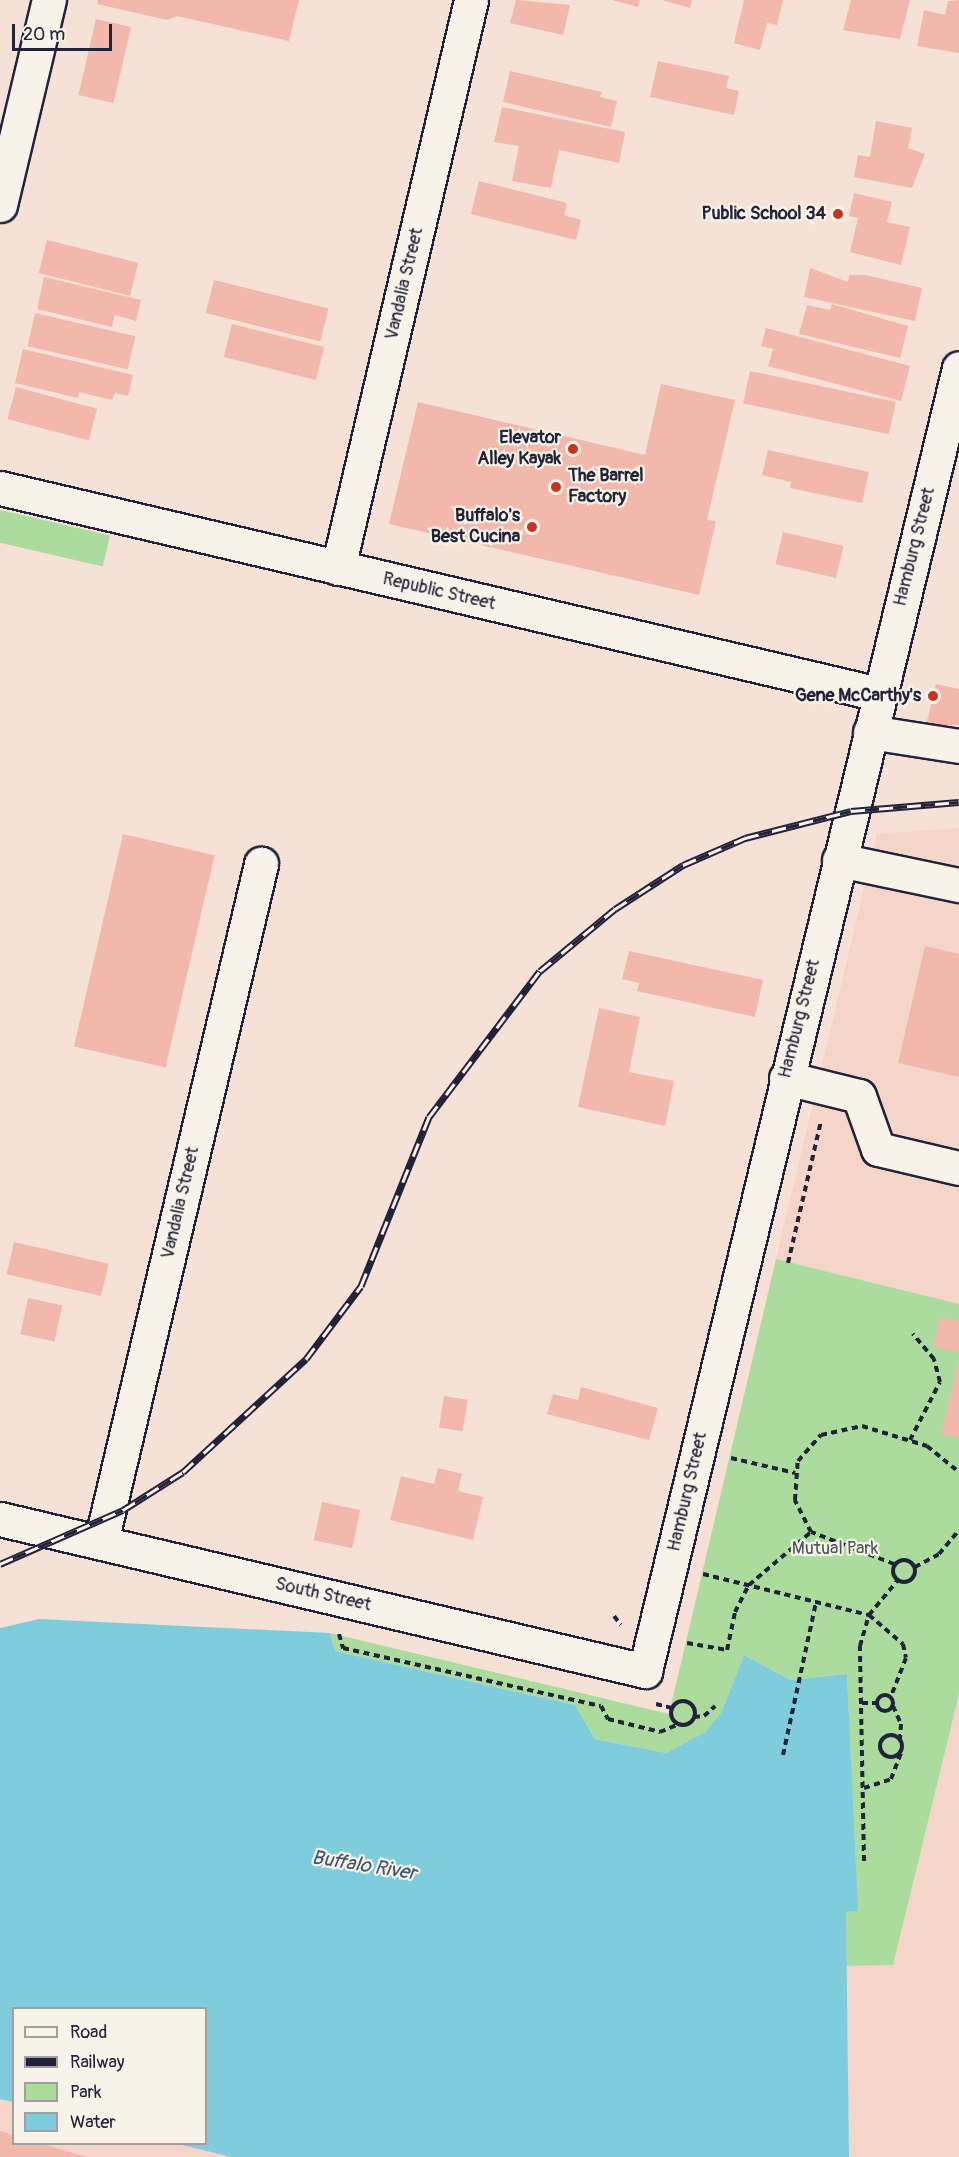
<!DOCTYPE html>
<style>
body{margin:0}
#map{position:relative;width:959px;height:2157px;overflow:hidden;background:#f6e1d6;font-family:Pangolin,sans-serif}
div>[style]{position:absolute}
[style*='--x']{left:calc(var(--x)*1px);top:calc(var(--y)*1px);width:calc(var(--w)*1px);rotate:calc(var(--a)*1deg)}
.built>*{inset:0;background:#f5d5c9}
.green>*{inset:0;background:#abdc9d;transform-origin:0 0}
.water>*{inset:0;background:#7fcddc}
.building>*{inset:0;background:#f2b8ac;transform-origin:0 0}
.path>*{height:4px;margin-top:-2px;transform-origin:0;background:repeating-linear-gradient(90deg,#22223b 0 6px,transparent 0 10.5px)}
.path>.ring{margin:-2px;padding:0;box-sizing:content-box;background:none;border:4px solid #22223b;border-radius:50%}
.roads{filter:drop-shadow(2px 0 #22223b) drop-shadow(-2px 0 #22223b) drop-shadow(0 2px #22223b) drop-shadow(0 -2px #22223b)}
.minor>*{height:33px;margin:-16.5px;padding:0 16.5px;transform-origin:16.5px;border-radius:16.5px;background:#f7f3e8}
.rail>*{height:7px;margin-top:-3.5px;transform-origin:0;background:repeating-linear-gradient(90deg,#f7f3e8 0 14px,#22223b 0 28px);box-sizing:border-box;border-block:2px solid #22223b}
.dots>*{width:16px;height:16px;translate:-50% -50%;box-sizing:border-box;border:3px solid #f7f3e8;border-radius:50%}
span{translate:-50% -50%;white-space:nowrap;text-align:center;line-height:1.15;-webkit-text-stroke:4.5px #f7f3e8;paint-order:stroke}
.poi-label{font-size:18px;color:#22223b;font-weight:700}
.right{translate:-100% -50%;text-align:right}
.left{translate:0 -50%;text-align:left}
.street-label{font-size:18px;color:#22223b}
.park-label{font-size:18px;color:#4b5a58}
.water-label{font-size:20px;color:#3e556b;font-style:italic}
.legend{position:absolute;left:12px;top:2007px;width:195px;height:138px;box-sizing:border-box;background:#f7f3e8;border:2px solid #a29fa3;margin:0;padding:8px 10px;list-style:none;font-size:18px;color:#22223b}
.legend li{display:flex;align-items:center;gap:12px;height:30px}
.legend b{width:30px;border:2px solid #a29fa3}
.scale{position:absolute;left:12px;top:24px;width:100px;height:27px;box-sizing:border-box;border:3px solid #22223b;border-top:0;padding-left:8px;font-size:18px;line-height:21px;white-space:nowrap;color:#22223b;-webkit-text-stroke:4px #f7f3e8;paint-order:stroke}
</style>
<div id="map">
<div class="built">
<div style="clip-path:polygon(959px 828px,959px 1304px,776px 1259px,877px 834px)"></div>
<div style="clip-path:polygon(959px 1694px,959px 2157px,849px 2157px,846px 1966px,893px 1964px)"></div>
<div style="clip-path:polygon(0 2099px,13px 2102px,14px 2144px,178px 2144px,231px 2157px,0 2157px)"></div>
</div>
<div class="green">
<div style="left:0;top:510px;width:113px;height:32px;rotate:13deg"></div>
<div style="clip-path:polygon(776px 1259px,959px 1304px,959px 1694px,893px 1965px,846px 1966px,846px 1912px,857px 1911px,847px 1674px,790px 1680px,744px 1655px,721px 1713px,705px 1732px,666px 1753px,595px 1739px,575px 1705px,335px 1651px,330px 1633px,669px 1714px)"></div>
</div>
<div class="water">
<div style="clip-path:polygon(39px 1619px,330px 1633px,335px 1651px,575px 1705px,595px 1739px,666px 1753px,705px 1732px,721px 1713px,744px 1655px,790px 1680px,847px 1674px,858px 1911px,846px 1912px,849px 2157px,231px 2157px,178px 2144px,206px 2144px,206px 2008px,14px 2008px,13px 2102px,0 2099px,0 1628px)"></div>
</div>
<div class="building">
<div style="clip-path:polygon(98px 0,299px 0,289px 41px,177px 16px,167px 20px,97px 4px)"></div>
<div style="clip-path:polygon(516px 0,570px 5px,563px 35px,510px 23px)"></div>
<div style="clip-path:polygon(612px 0,640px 0,638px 7px)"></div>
<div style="clip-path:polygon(662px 0,692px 0,690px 8px)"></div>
<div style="clip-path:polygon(744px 0,783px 0,777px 25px,767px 23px,760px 50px,734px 43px)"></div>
<div style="clip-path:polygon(851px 0,910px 0,900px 39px,843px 30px)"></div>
<div style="clip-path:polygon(959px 0,959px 53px,917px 46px,924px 10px,945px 15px,948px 1px)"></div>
<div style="left:96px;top:19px;width:36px;height:78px;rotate:13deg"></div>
<div style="clip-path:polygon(658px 61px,729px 76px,726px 88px,739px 91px,734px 115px,650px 97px)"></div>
<div style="clip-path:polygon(510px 71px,602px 92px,600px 97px,617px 101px,611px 127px,503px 102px)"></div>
<div style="clip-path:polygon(502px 107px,625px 132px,619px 163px,559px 150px,551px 188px,512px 181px,519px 146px,494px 142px)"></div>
<div style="clip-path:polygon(876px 121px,912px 128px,908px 148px,925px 154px,912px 188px,854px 177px,858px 155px,870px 157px)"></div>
<div style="clip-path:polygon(479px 181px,567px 203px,564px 215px,581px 220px,576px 240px,471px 214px)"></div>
<div style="clip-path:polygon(854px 193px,892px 202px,887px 222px,910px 227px,901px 265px,850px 252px,858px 218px,849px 216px)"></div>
<div style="left:47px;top:240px;width:94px;height:34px;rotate:14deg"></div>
<div style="clip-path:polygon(810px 268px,848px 282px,849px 275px,865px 275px,922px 288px,915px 321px,804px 297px)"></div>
<div style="clip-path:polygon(44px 277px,141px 300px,136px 321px,115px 315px,112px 327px,37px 309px)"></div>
<div style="left:214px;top:280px;width:118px;height:34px;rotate:14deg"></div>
<div style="clip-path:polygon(832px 304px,908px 326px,900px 358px,799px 334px,807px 305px,830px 310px)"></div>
<div style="left:35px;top:313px;width:103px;height:34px;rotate:13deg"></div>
<div style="left:232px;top:324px;width:95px;height:34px;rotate:14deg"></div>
<div style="clip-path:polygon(766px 328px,910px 366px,901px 401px,768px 366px,773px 349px,761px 346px)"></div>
<div style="clip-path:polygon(23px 349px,133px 375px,128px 396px,115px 393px,112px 400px,79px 392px,78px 398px,15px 383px)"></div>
<div style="left:750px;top:371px;width:149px;height:33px;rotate:12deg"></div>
<div style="clip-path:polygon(661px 384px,735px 400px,707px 520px,716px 521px,699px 595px,389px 524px,418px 402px,645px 455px)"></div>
<div style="left:16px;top:387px;width:84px;height:33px;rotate:15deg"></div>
<div style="clip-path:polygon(768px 450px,869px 472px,862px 503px,790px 488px,791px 482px,762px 475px)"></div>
<div style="left:783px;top:532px;width:62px;height:33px;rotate:13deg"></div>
<div style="clip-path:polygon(936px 684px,959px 689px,959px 725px,926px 725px)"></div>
<div style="left:123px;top:834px;width:94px;height:218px;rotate:13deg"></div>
<div style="clip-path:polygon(925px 946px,959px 954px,959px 1077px,898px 1063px)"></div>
<div style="clip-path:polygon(629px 951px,763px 980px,755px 1017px,637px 991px,639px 983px,622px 979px)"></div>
<div style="clip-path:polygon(599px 1008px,640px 1017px,629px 1072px,674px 1081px,665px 1126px,578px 1107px)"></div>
<div style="left:14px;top:1242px;width:97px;height:33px;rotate:13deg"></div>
<div style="left:28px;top:1298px;width:35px;height:37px;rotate:12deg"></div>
<div style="clip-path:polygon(940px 1317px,959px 1321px,959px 1352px,933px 1346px)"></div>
<div style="clip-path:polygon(958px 1362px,959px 1362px,959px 1438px,941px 1434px)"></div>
<div style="clip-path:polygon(581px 1387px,658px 1408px,649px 1440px,547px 1414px,553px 1394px,578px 1400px)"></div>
<div style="left:444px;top:1396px;width:24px;height:32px;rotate:9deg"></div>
<div style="clip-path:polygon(438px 1468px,462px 1474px,458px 1491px,483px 1497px,473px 1540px,390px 1520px,401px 1476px,434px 1484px)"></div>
<div style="left:322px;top:1502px;width:39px;height:39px;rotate:12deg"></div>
<div style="clip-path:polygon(0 2131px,14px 2135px,14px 2144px,43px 2144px,87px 2157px,0 2157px)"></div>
</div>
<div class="path">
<div style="--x:788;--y:1263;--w:146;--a:-76.9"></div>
<div style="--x:910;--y:1440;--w:65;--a:-62.7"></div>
<div style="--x:940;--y:1382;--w:24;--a:-105"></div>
<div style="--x:934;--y:1359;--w:33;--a:-130"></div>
<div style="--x:731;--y:1458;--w:66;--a:13.2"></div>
<div class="ring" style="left:893px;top:1560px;width:18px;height:18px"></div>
<div style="--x:894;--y:1564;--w:89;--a:-158.9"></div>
<div style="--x:811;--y:1532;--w:36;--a:-117"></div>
<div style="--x:795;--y:1500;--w:39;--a:-86"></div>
<div style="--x:798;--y:1461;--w:35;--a:-49"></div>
<div style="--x:821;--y:1435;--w:42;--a:-12.4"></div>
<div style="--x:862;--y:1426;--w:68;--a:17.1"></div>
<div style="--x:927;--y:1446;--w:41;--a:39.1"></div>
<div style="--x:915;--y:1567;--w:27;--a:-28"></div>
<div style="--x:939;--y:1554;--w:31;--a:-50"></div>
<div style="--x:703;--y:1574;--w:171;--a:13.9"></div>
<div style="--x:869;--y:1615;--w:45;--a:40.5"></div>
<div style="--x:903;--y:1644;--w:14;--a:78"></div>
<div style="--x:906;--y:1658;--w:41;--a:111.5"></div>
<div style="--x:614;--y:1616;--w:11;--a:52"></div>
<div style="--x:339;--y:1634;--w:15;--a:74"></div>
<div style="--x:343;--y:1648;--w:264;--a:12.7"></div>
<div style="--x:601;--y:1706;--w:15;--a:62"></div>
<div style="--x:608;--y:1719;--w:54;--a:14"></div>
<div style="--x:660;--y:1732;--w:21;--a:-23"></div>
<div style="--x:687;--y:1643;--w:41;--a:9.9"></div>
<div style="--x:727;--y:1650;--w:39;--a:-78"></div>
<div style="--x:735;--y:1612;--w:30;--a:-63"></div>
<div style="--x:749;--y:1585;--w:82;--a:-40.5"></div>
<div class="ring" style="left:877px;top:1695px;width:12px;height:12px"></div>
<div class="ring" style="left:671px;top:1701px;width:20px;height:20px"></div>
<div style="--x:862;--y:1703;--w:15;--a:0"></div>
<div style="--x:656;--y:1704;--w:16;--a:14"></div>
<div style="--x:893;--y:1706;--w:20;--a:66"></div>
<div style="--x:901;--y:1724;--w:15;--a:94"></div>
<div style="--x:694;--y:1717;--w:10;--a:-6"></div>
<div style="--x:704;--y:1716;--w:15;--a:-42"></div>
<div class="ring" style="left:880px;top:1735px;width:18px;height:18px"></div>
<div style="--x:783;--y:1755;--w:156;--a:-77.8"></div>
<div style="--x:864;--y:1788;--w:28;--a:-18"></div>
<div style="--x:891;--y:1779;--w:28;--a:-69"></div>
<div style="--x:864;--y:1861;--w:215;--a:-91.1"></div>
<div style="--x:860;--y:1646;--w:32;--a:-74"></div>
<div style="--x:869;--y:1615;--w:45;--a:-50.4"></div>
</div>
<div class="roads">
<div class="minor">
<div style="--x:0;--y:205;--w:211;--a:-76.6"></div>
<div style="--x:0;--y:488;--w:903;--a:13.19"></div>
<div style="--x:338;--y:568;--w:583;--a:-76.82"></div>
<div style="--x:870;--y:732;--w:90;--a:8.9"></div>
<div style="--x:839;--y:860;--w:123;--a:11.8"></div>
<div style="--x:786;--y:1078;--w:75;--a:13.9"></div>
<div style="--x:859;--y:1096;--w:56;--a:70.3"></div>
<div style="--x:878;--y:1149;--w:83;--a:13.2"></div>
<div style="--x:0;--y:1519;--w:663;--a:13.26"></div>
<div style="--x:645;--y:1671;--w:1340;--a:-76.45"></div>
<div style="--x:101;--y:1542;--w:697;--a:-76.72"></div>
</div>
</div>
<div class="rail">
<div style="--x:0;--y:1564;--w:134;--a:-23.7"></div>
<div style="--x:123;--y:1510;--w:71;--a:-32.3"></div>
<div style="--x:183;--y:1472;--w:167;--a:-42.6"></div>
<div style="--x:306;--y:1359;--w:91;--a:-53"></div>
<div style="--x:361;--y:1286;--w:182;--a:-68.1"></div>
<div style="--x:429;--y:1117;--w:183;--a:-52.8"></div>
<div style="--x:540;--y:971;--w:97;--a:-39.6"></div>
<div style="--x:615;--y:909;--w:81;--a:-32.9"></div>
<div style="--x:683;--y:865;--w:68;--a:-23.5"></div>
<div style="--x:745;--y:838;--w:109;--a:-14.3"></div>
<div style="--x:851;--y:811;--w:108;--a:-4.8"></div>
</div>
<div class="dots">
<div style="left:838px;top:214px;background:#c8321e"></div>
<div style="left:573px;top:449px;background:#c8321e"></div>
<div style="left:556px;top:487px;background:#c8321e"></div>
<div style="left:532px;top:527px;background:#c8321e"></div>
<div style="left:933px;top:696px;background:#c8321e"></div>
</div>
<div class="poi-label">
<span class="right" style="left:826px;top:214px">Public School 34</span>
<span class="right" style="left:561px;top:449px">Elevator<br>Alley Kayak</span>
<span class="left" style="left:568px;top:487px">The Barrel<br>Factory</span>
<span class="right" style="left:520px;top:527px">Buffalo's<br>Best Cucina</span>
<span class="right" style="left:921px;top:696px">Gene McCarthy's</span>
</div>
<div class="street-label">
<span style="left:405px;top:284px;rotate:-77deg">Vandalia Street</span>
<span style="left:915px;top:547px;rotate:-76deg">Hamburg Street</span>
<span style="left:439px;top:592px;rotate:13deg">Republic Street</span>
<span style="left:800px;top:1019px;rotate:-76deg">Hamburg Street</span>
<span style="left:181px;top:1203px;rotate:-77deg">Vandalia Street</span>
<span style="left:688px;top:1492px;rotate:-77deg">Hamburg Street</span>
<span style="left:323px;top:1595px;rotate:13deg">South Street</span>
</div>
<div class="park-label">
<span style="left:835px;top:1549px">Mutual Park</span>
</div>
<div class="water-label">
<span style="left:364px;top:1865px;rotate:9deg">Buffalo River</span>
</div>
<ul class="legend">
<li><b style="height:8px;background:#f7f3e8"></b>Road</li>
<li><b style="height:8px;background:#22223b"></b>Railway</li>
<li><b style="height:16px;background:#abdc9d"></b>Park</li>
<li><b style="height:16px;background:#7fcddc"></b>Water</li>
</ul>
<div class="scale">20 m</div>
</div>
